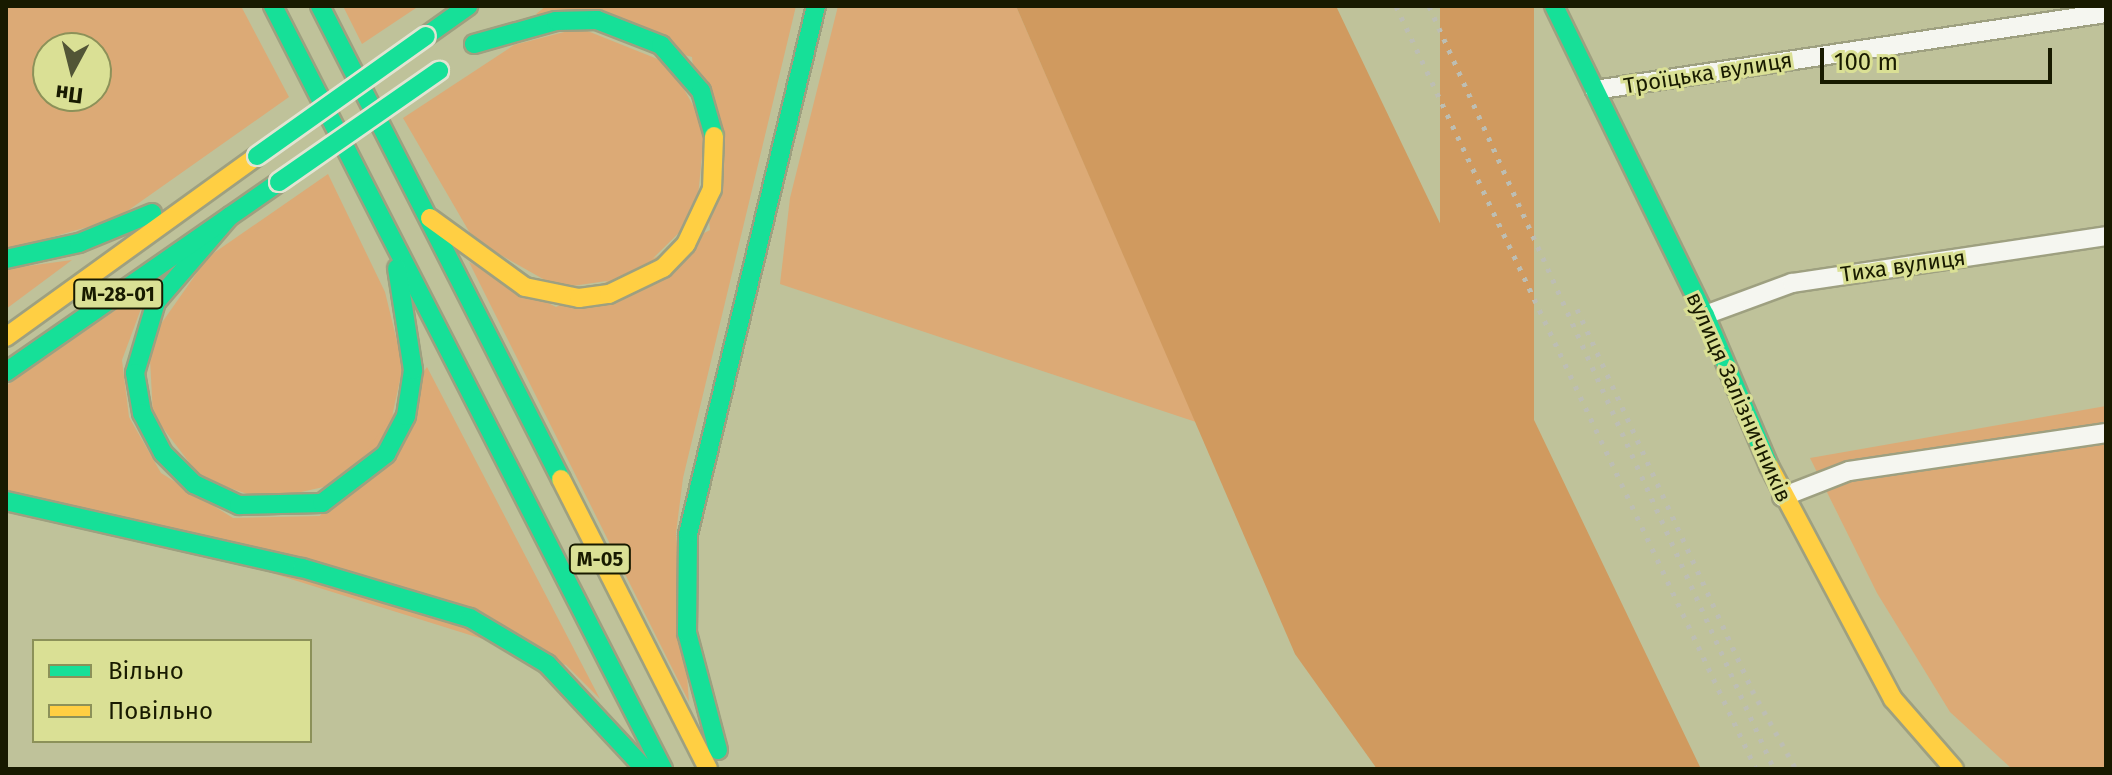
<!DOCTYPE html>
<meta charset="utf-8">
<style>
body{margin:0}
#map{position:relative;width:2112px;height:775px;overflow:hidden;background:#bfc29a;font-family:"Fira Sans",sans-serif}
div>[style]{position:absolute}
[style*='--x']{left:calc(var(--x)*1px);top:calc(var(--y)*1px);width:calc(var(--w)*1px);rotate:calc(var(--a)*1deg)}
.green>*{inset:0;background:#dcaa76}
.forest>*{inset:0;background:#d09a5f;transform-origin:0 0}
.roads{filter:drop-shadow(2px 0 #9ea080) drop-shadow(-2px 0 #9ea080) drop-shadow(0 2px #9ea080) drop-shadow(0 -2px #9ea080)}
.street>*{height:18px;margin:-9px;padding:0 9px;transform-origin:9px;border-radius:9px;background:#f5f6f0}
.fast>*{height:18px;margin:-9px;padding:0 9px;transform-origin:9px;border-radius:9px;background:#16e098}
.slow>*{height:18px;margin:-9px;padding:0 9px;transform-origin:9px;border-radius:9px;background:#ffcf43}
.rail>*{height:5px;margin-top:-2.5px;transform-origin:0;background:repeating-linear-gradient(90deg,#bdbeb3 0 4px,transparent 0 12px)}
.bridges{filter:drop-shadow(2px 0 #e2e4d2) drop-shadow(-2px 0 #e2e4d2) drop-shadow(0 2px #e2e4d2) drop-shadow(0 -2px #e2e4d2)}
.fast-bridge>*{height:18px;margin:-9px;padding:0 9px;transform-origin:9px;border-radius:9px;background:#16e098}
span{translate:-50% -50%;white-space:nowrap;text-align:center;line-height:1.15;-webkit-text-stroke:6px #dae095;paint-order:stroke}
.shield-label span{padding:2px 6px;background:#dae095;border:2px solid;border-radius:6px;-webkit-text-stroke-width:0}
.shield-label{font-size:20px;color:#181a00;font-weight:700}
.street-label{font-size:22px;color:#181a00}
.frame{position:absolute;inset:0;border:8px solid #181a00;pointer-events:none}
.legend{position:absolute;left:32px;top:639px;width:280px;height:104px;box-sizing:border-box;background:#dae095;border:2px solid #8c9159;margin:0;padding:10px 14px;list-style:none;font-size:24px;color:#181a00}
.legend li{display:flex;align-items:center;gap:16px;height:40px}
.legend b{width:40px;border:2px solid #8c9159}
.north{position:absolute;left:32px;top:32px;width:80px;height:80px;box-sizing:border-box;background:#dae095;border:2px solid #8c9159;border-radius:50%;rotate:187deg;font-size:22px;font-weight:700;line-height:32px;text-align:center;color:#181a00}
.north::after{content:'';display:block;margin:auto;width:28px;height:36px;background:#525536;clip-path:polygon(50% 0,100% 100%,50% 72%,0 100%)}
.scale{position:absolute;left:1820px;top:48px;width:232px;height:36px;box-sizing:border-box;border:4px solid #181a00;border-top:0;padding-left:10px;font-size:24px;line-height:28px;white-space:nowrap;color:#181a00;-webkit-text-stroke:6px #dae095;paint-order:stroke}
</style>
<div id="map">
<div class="green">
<div style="clip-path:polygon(evenodd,6px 6px,241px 6px,289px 97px,116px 219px,6px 250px,6px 6px,48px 48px,96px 48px,96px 96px,48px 96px,48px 48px)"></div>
<div style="clip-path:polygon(343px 6px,419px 6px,362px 44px)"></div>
<div style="clip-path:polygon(546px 6px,796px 6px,683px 478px,676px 533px,689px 702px,469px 262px,556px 307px,710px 230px,692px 57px,536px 14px)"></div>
<div style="clip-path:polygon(838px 6px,1016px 6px,1196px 422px,780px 284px,790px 198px)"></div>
<div style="clip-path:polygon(580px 28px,670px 64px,705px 127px,696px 216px,634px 277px,559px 288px,474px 240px,403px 118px,514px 45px)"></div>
<div style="clip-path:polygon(328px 174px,385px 292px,403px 366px,388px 435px,337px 484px,265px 500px,201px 478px,153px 415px,149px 341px,208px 257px)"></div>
<div style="clip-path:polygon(72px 260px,6px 309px,6px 269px)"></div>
<div style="clip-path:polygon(149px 287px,122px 360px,129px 417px,161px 473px,233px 518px,320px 516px,427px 367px,600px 699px,566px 665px,6px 490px,6px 386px)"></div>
<div style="clip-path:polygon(2106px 406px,2106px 769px,2012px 769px,1950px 712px,1877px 593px,1810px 458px)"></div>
</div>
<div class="forest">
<div style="clip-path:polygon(1016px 6px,1336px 6px,1701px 769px,1377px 769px,1295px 654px)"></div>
<div style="left:1440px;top:6px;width:94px;height:814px"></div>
</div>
<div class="roads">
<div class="street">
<div style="--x:1595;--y:90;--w:517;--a:-8.57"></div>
<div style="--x:1705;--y:315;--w:93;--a:-20.2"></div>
<div style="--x:1792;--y:283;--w:317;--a:-8.5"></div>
<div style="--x:1782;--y:497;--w:72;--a:-21.2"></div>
<div style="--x:1849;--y:471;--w:260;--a:-8.4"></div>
</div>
<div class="fast">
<div style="--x:273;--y:6;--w:857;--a:62.93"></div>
<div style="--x:320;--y:6;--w:531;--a:63"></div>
<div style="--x:1554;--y:6;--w:344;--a:64"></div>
<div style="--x:1705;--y:315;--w:164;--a:67"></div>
<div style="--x:426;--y:36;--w:52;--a:-35.5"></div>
<div style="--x:474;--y:44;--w:85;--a:-15.7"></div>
<div style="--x:556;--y:21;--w:41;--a:-1.4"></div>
<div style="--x:597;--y:20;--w:69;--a:21.3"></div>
<div style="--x:661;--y:45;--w:61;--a:49"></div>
<div style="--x:701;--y:91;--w:47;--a:73.9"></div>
<div style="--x:230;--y:216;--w:113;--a:130.7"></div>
<div style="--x:156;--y:302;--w:74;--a:106.5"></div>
<div style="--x:135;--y:373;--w:41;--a:80.1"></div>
<div style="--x:142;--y:413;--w:45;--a:62.3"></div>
<div style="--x:163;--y:453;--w:44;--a:45"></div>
<div style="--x:194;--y:484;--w:50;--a:25"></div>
<div style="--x:239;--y:505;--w:83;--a:-1.4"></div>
<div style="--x:322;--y:503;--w:81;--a:-37.4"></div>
<div style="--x:386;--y:454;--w:43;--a:-62.2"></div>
<div style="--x:406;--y:416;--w:47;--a:-81.3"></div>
<div style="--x:413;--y:370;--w:103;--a:-98.9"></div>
<div style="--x:6;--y:259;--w:75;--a:-12.4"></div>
<div style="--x:79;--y:243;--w:79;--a:-22.3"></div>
<div style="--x:6;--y:372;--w:333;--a:-34.8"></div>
<div style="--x:6;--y:501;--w:303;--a:12.8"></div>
<div style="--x:302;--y:568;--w:175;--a:16.6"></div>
<div style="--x:470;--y:618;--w:90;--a:30.9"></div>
<div style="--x:547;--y:664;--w:144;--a:47"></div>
<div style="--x:718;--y:750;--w:121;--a:-104.8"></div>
<div style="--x:687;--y:633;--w:99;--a:-89.4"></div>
<div style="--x:688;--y:534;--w:543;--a:-76.37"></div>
</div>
<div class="slow">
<div style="--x:430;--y:218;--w:117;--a:36"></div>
<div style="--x:525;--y:287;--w:55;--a:11.5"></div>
<div style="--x:579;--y:298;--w:30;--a:-8"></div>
<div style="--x:609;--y:294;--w:60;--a:-25.7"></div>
<div style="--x:663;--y:268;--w:33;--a:-46"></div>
<div style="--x:686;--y:244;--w:61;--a:-64.7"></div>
<div style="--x:712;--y:189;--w:53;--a:-87.8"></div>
<div style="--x:6;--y:337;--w:309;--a:-35.8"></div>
<div style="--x:1769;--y:466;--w:264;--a:62"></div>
<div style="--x:1893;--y:699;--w:93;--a:48.9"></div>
<div style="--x:561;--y:479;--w:325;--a:63.1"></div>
</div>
</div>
<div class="rail">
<div style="--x:1396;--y:6;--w:844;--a:64.74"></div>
<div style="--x:1429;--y:6;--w:837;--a:65.67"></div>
<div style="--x:1577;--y:309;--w:419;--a:65.3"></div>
<div style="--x:1752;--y:690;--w:90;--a:60.9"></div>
</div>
<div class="bridges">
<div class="fast-bridge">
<div style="--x:257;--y:156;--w:207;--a:-35.4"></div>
<div style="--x:279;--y:182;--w:195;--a:-34.8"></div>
</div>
</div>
<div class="shield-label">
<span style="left:118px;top:294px">М-28-01</span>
<span style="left:600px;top:559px">М-05</span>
</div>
<div class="street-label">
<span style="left:1708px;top:73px;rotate:-9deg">Троїцька вулиця</span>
<span style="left:1903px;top:266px;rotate:-8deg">Тиха вулиця</span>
<span style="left:1739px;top:397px;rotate:66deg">вулиця Залізничників</span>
</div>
<div class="frame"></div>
<ul class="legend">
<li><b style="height:10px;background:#16e098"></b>Вільно</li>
<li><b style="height:10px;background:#ffcf43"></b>Повільно</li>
</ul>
<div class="north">Пн</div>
<div class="scale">100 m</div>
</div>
